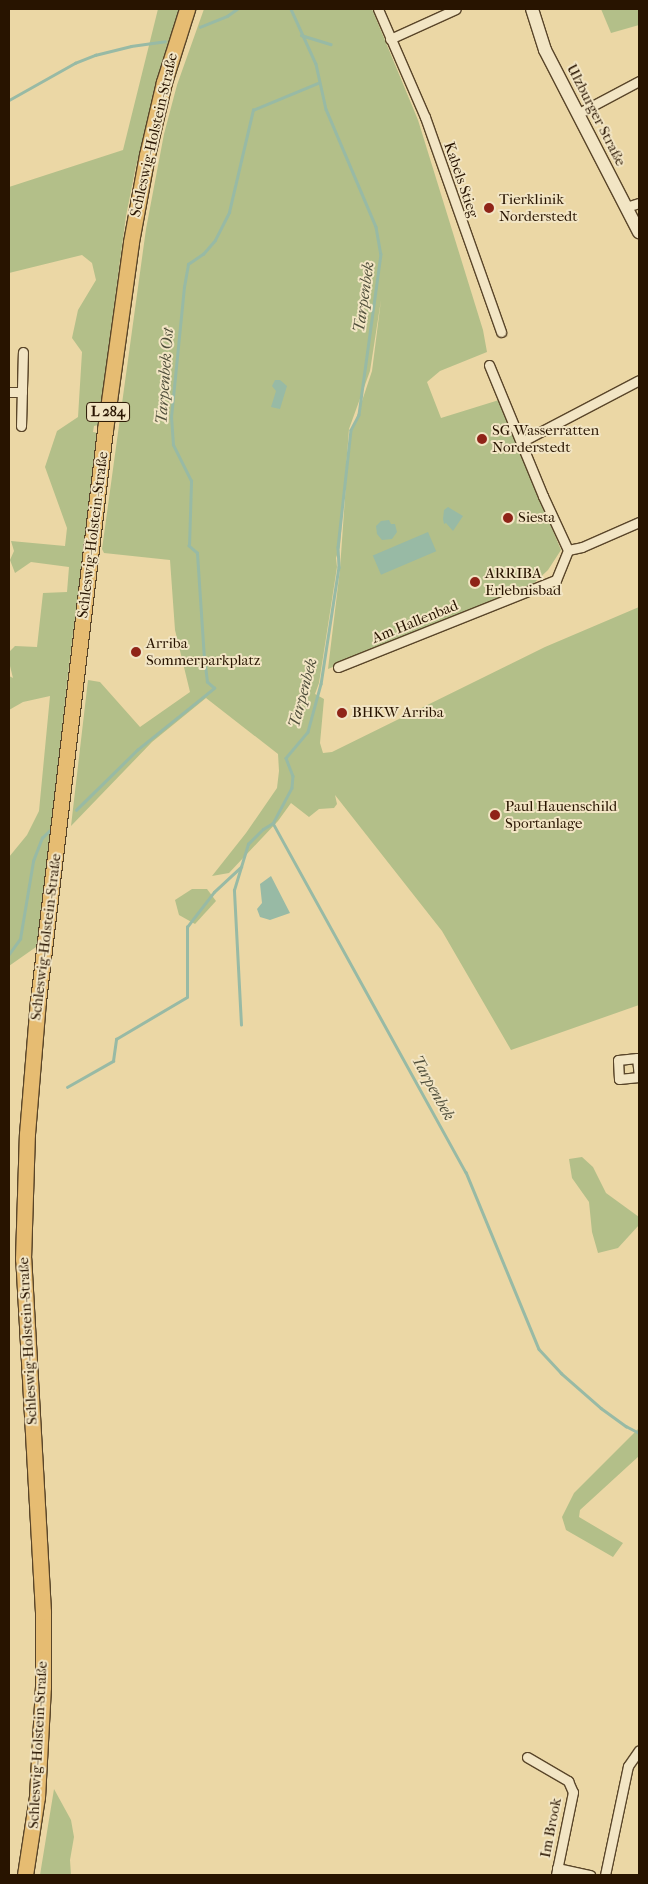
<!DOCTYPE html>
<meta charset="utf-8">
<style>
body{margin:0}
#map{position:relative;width:648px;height:1884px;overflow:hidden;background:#ebd7a5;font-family:"IM FELL French Canon",serif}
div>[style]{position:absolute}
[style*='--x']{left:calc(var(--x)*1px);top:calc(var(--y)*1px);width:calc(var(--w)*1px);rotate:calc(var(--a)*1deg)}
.green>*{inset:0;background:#b3bf89}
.water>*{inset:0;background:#98baa5;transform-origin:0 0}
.stream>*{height:2.5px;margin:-1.25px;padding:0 1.25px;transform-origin:1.25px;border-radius:1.25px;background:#98baa5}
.roads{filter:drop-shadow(1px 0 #594529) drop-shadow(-1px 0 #594529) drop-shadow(0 1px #594529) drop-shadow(0 -1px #594529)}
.street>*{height:9px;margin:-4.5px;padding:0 4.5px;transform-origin:4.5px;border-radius:4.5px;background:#f2e5c4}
.secondary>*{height:12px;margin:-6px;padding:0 6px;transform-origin:6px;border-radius:6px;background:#f2e5c4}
.primary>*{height:15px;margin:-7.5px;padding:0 7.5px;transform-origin:7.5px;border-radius:7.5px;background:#e6bc72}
.dots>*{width:14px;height:14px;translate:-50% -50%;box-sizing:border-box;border:2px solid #f2e5c4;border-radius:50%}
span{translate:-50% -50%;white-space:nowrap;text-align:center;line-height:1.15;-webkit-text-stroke:4px #f2e5c4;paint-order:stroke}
.shield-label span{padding:1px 4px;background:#f2e5c4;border:1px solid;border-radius:4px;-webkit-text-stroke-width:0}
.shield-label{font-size:14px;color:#281400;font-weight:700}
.street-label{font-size:15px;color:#281400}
.poi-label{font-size:15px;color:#281400}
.left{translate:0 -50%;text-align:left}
.water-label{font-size:16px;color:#4f4e3a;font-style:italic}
.frame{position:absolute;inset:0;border:10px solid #281400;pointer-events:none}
</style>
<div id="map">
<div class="green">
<div style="clip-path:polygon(158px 9px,179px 9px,136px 166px,126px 216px,98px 425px,94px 426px,93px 432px,98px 433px,68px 674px,40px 929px,36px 947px,9px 966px,9px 857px,27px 835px,39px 811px,50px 696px,23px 702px,9px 710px,9px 676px,13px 678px,10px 666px,9px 668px,9px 652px,15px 646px,37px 647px,43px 593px,67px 592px,69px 567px,31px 562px,15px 573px,10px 560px,14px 551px,11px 541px,65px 546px,67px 528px,45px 467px,57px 431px,78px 417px,82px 352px,72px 338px,78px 310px,96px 280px,92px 263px,82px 255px,9px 273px,9px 187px,123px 150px)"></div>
<div style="clip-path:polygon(204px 9px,372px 9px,418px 120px,483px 330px,487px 352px,440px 371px,427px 382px,441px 418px,499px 400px,561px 550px,548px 570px,531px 586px,328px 669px,340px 569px,349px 440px,372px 371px,381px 300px,370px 371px,349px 429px,340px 546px,336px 558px,337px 567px,319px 683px,315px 694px,324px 699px,320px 743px,323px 753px,332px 752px,545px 647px,639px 607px,639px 1005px,511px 1050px,442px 931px,335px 795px,337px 804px,334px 808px,319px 809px,309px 817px,291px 803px,278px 821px,229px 873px,212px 876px,246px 833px,277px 788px,279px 771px,278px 754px,206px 698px,152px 742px,71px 826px,88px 680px,100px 682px,140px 727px,190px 692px,175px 630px,170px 560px,104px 553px,102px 549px,146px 229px,164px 134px,177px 85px)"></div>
<div style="clip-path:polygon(601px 9px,639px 9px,639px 25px,611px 33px)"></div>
<div style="clip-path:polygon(192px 889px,207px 889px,216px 901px,195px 924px,179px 915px,175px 900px)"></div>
<div style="clip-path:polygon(582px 1157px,593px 1167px,606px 1193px,639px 1217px,639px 1225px,618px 1248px,598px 1253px,592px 1232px,589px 1202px,572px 1178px,569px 1159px)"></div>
<div style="clip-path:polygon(639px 1428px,639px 1456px,580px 1510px,579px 1517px,623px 1543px,613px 1557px,566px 1530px,562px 1517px,574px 1493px)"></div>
<div style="clip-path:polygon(54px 1789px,71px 1820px,74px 1837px,70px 1860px,71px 1875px,40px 1875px)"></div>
</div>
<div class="water">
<div style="clip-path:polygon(275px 380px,280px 380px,287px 386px,280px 409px,271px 407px,276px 391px,272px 386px)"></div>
<div style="clip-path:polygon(448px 507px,463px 516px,453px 531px,446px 523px,444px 524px,443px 519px,444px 510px)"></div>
<div style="clip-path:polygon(389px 520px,391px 524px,395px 524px,397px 532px,392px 539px,382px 540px,377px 534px,376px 526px,381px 521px)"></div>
<div style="left:428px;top:532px;width:21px;height:60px;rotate:67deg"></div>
<div style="clip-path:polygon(271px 876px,290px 913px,270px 920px,260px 917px,257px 909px,262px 903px,260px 884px)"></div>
</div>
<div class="stream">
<div style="--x:291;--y:9;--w:60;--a:65.6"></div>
<div style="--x:316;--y:64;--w:46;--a:77.5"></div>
<div style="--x:326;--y:109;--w:128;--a:67"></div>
<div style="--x:376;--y:227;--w:27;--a:80"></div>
<div style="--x:381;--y:254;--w:162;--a:97.8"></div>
<div style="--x:359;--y:415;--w:17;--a:118"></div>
<div style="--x:351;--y:430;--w:118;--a:96.3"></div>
<div style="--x:338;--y:547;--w:20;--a:87"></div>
<div style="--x:339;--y:567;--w:118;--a:98.7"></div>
<div style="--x:321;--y:684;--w:50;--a:105.2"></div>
<div style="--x:308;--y:732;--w:34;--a:130"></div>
<div style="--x:286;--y:758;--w:19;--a:69"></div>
<div style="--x:293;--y:776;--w:12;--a:95"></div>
<div style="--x:292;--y:788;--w:40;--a:118"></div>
<div style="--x:273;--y:823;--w:399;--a:61.1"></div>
<div style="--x:466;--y:1172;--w:191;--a:67.6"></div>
<div style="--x:539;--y:1349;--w:33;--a:47"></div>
<div style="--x:561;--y:1373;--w:53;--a:41.2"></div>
<div style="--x:601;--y:1408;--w:31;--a:36"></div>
<div style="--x:626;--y:1426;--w:15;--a:28"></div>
<div style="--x:200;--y:27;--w:29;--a:-22"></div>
<div style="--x:227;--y:16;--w:12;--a:-35"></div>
<div style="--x:301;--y:35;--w:31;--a:17"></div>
<div style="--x:9;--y:100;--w:76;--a:-29.3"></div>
<div style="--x:75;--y:63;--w:22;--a:-22"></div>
<div style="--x:95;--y:55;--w:37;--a:-14"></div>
<div style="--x:131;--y:46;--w:34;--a:-8"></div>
<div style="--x:76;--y:810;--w:86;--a:-44.5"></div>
<div style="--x:137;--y:750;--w:99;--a:-38.8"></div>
<div style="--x:214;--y:688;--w:9;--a:-139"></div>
<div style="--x:207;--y:682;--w:23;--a:-97"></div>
<div style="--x:204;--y:659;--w:106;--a:-93.8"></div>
<div style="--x:197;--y:553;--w:11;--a:-139"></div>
<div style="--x:189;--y:546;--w:65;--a:-88.2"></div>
<div style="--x:191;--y:481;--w:40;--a:-116.6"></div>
<div style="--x:173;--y:445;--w:28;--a:-94"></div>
<div style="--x:171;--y:417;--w:131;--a:-84.3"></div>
<div style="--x:184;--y:287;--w:23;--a:-80"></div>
<div style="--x:188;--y:264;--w:18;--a:-34"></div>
<div style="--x:203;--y:254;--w:18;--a:-49"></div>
<div style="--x:215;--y:240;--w:31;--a:-63"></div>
<div style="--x:229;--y:212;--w:105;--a:-76.8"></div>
<div style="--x:253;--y:110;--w:70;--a:-22.6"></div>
<div style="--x:9;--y:954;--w:19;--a:-54"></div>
<div style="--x:20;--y:939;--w:79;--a:-80.5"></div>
<div style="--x:33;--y:861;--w:25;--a:-69"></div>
<div style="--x:42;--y:838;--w:10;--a:-45"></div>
<div style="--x:241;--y:1025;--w:135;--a:-93"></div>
<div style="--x:234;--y:890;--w:48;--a:-73.1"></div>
<div style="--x:248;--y:844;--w:21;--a:-45"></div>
<div style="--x:263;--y:829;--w:12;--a:-31"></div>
<div style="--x:67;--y:1087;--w:53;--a:-29.5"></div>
<div style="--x:113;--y:1061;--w:22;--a:-82"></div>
<div style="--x:116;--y:1039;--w:82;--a:-30.6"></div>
<div style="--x:187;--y:997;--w:70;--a:-90"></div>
<div style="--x:187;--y:927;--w:44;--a:-52.4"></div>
<div style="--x:214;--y:892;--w:37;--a:-43"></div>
</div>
<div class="roads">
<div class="street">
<div style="--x:378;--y:9;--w:118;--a:66.5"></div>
<div style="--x:425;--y:117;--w:228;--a:70.5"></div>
<div style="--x:390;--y:39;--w:72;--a:-24.4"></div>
<div style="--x:577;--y:114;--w:70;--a:-28"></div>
<div style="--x:626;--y:207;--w:14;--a:-17"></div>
<div style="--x:489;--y:365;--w:142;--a:67.6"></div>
<div style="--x:543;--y:496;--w:60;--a:65.2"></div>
<div style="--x:568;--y:550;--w:14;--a:-12"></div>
<div style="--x:582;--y:547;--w:62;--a:-23.7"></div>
<div style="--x:9;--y:392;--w:13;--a:0"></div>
<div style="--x:21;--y:426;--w:74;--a:-88.5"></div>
<div style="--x:521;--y:442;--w:133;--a:-27.7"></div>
<div style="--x:338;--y:667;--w:235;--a:-21.8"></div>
<div style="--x:556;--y:580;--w:32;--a:-68"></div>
<div style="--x:639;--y:1077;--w:19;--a:-96"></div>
<div style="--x:637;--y:1058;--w:19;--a:174"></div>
<div style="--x:618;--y:1060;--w:19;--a:87"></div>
<div style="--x:619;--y:1079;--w:20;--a:-6"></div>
<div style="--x:527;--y:1757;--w:48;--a:30.3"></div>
<div style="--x:568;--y:1781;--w:12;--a:66"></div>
<div style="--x:573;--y:1792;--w:85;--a:101.6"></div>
<div style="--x:557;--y:1868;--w:34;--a:12"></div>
<div style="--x:605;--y:1875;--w:111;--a:-78.1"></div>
<div style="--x:628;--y:1766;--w:19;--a:-55"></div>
</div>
<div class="secondary">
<div style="--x:532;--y:9;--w:43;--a:72.4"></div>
<div style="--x:545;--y:50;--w:205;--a:62.7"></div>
</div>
<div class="primary">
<div style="--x:25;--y:1875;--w:79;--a:-81.3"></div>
<div style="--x:37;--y:1797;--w:110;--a:-86.9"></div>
<div style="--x:43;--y:1687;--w:75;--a:-90"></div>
<div style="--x:43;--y:1612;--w:354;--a:-93.2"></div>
<div style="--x:23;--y:1259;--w:125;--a:-88.2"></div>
<div style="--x:27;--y:1134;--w:133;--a:-85.3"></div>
<div style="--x:38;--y:1001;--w:575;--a:-83.31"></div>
<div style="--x:105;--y:430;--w:190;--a:-82.1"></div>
<div style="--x:131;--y:242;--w:88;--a:-79.6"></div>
<div style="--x:147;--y:155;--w:75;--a:-76.9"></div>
<div style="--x:164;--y:82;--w:77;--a:-72.5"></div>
</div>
</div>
<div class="dots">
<div style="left:489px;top:208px;background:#8f2418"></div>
<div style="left:482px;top:439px;background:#8f2418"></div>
<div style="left:508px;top:518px;background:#8f2418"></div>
<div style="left:475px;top:582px;background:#8f2418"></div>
<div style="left:136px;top:652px;background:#8f2418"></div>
<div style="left:342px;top:713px;background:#8f2418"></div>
<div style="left:495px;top:815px;background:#8f2418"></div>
</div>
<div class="shield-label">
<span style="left:108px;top:412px">L 284</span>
</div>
<div class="street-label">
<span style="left:596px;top:115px;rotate:63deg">Ulzburger Straße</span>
<span style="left:154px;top:135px;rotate:-77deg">Schleswig-Holstein-Straße</span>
<span style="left:461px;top:180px;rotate:71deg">Kabels Stieg</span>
<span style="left:93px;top:535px;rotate:-83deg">Schleswig-Holstein-Straße</span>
<span style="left:415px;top:622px;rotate:-22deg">Am Hallenbad</span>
<span style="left:46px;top:937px;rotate:-83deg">Schleswig-Holstein-Straße</span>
<span style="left:28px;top:1341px;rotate:-93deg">Schleswig-Holstein-Straße</span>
<span style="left:38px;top:1745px;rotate:-87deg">Schleswig-Holstein-Straße</span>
<span style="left:551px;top:1828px;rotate:-79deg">Im Brook</span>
</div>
<div class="poi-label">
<span class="left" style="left:499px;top:208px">Tierklinik<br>Norderstedt</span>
<span class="left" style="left:492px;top:439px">SG Wasserratten<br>Norderstedt</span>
<span class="left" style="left:518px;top:518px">Siesta</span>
<span class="left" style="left:485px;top:582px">ARRIBA<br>Erlebnisbad</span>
<span class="left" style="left:146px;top:652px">Arriba<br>Sommerparkplatz</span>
<span class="left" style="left:352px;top:713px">BHKW Arriba</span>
<span class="left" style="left:505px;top:815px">Paul Hauenschild<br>Sportanlage</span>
</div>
<div class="water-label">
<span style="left:364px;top:297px;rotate:-82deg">Tarpenbek</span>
<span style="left:165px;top:376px;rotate:-86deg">Tarpenbek Ost</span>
<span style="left:303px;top:693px;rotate:-75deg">Tarpenbek</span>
<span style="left:433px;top:1088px;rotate:61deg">Tarpenbek</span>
</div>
<div class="frame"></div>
</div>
